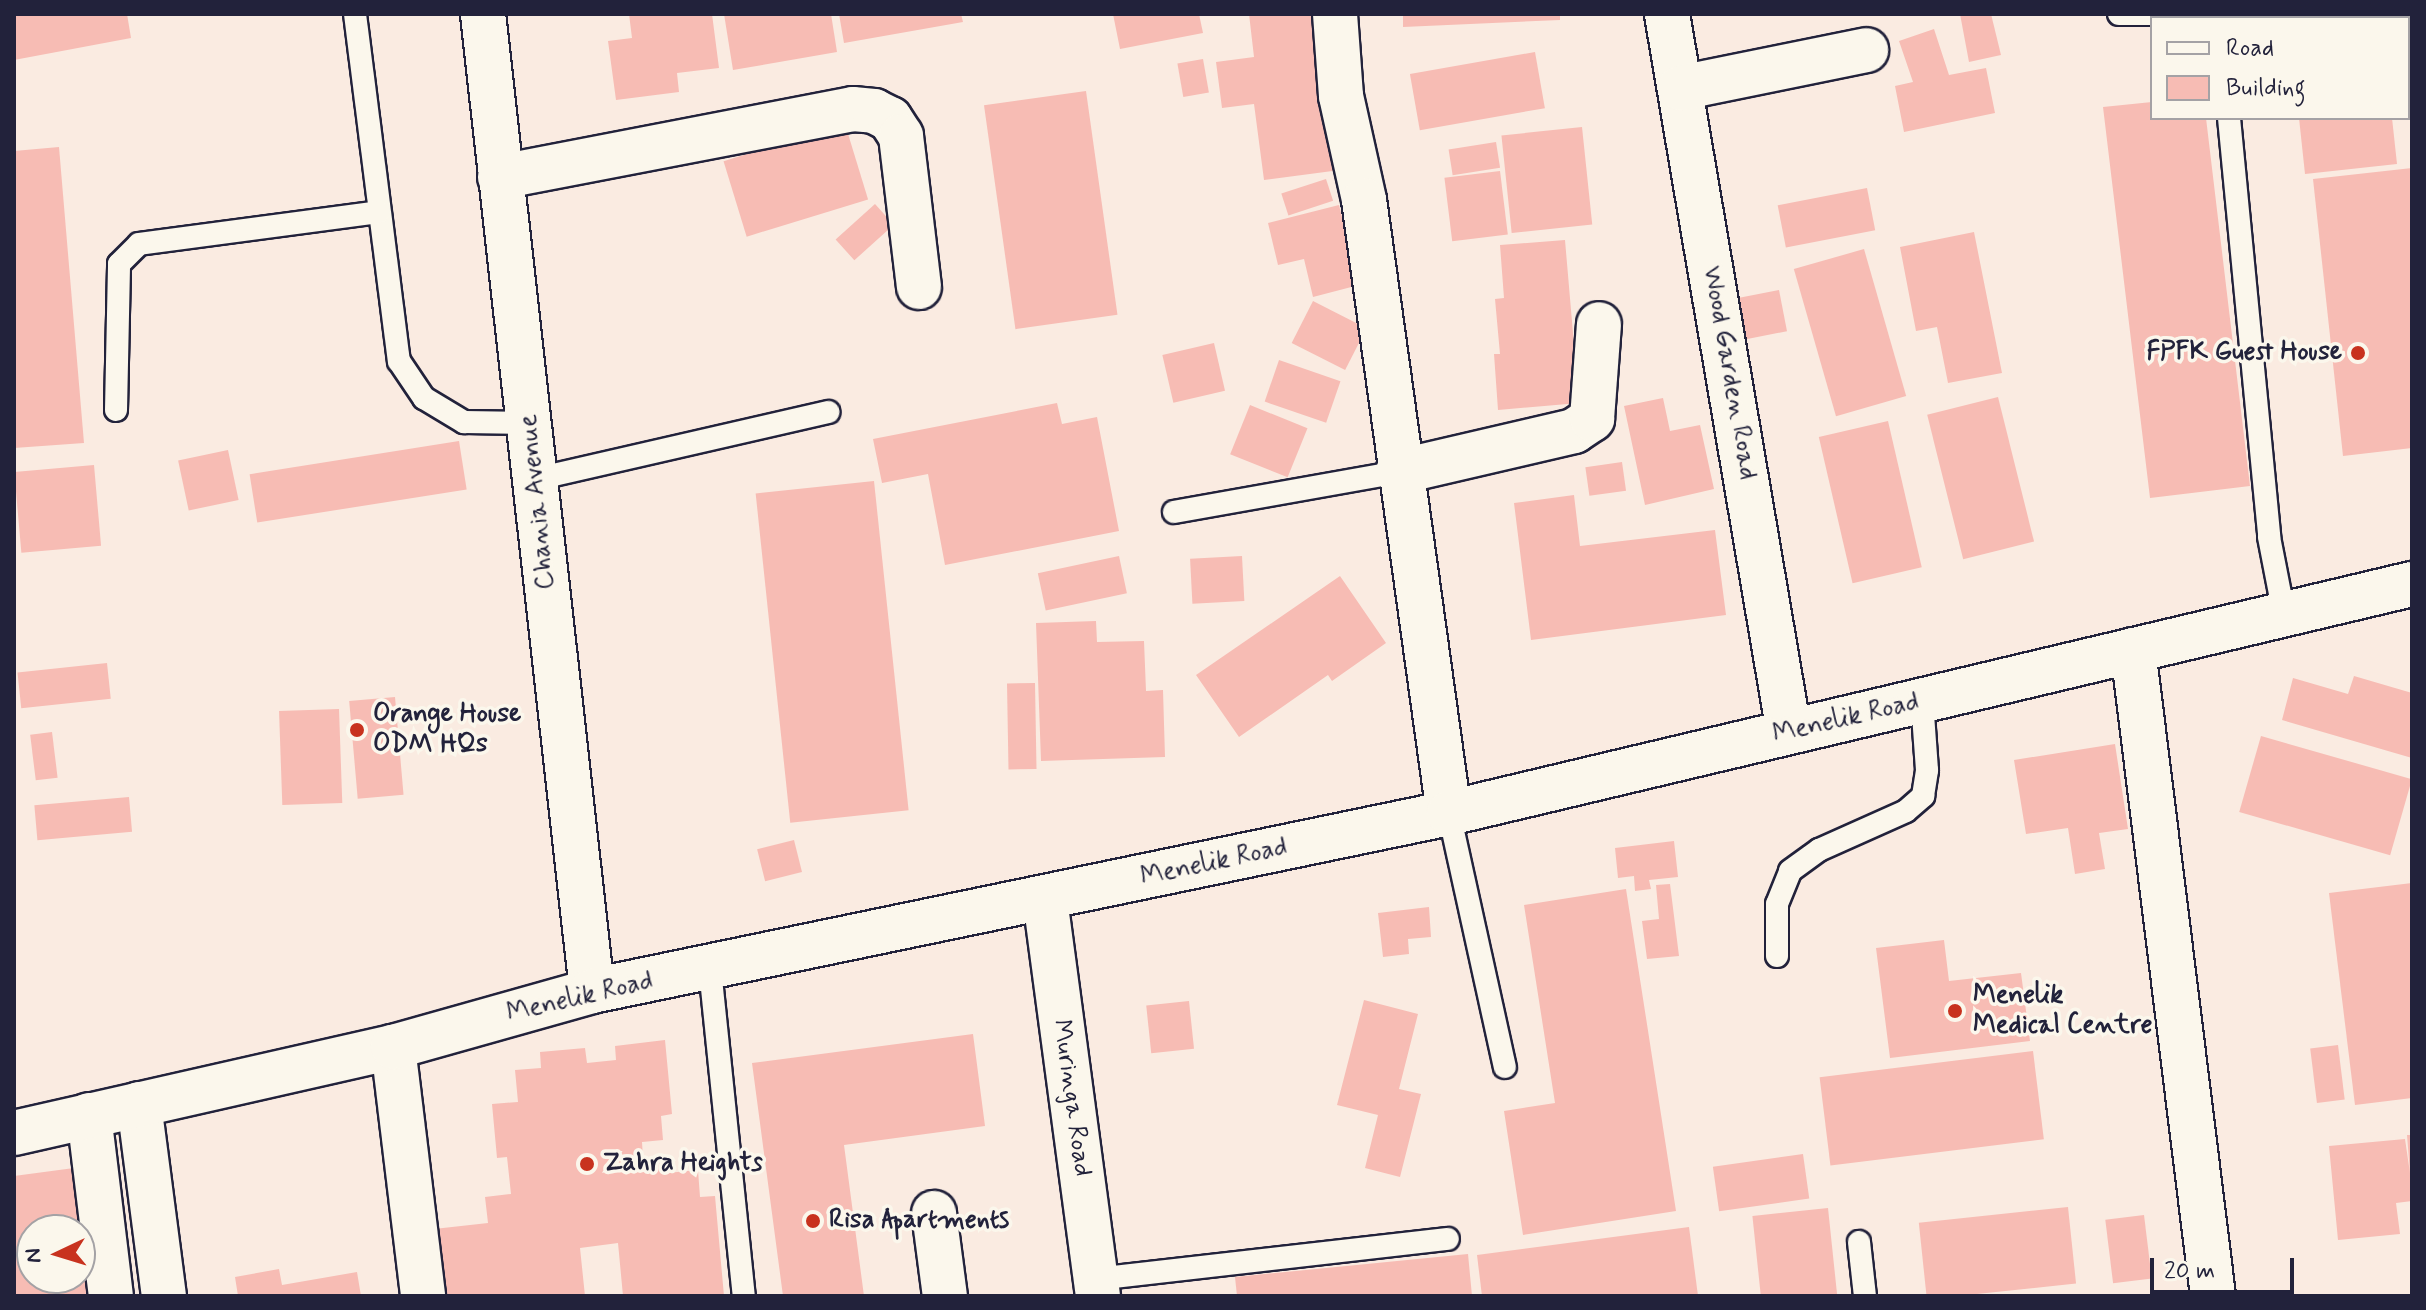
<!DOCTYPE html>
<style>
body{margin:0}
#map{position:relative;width:2426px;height:1310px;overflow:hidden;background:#faebe1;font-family:Mynerve,sans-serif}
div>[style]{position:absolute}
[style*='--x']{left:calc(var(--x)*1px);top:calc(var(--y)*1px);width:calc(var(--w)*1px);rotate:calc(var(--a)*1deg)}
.building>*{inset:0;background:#f7bcb4;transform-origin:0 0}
.roads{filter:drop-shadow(2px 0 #22223b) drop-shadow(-2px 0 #22223b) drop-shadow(0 2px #22223b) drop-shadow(0 -2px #22223b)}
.lane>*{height:22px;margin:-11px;padding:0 11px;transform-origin:11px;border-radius:11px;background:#fbf7ec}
.street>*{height:44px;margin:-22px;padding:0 22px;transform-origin:22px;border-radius:22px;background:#fbf7ec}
.dots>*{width:22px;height:22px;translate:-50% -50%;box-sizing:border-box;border:4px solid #fbf7ec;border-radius:50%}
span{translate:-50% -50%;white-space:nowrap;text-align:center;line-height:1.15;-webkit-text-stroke:7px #fbf7ec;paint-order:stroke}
.poi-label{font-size:26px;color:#22223b;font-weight:700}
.right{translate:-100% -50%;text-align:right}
.left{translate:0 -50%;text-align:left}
.street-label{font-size:26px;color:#22223b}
.frame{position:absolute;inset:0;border:16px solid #22223b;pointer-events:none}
.legend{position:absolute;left:2150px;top:16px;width:260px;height:104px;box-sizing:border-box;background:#fbf7ec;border:2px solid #a4a2a5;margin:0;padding:10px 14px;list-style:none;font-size:24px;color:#22223b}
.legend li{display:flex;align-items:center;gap:16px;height:40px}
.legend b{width:40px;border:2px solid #a4a2a5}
.north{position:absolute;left:16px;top:1214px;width:80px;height:80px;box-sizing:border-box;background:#fbf7ec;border:2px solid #a4a2a5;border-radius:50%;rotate:266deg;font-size:22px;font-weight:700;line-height:32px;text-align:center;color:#22223b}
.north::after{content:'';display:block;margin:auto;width:28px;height:36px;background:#c8321e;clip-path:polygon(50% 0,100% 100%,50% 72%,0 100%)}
.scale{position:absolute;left:2150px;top:1258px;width:144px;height:36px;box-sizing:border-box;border:4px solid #22223b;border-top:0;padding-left:10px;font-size:24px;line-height:28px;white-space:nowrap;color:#22223b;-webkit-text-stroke:6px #fbf7ec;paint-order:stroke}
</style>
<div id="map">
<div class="building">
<div style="clip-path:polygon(14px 14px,127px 14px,131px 38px,14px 60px)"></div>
<div style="clip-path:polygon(629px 14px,712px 14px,719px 68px,677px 73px,679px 92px,616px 100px,608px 41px,632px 38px)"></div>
<div style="clip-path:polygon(724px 14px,831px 14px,837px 52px,733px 70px)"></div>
<div style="clip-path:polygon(839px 14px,961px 14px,963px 22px,844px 43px)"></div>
<div style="clip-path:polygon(1113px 14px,1199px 14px,1203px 33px,1120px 49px)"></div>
<div style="clip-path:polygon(1249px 14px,1320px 14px,1340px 170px,1264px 180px,1254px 104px,1222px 108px,1216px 62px,1254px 57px)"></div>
<div style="clip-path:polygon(1403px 14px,1560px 14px,1560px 20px,1403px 27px)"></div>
<div style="clip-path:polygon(1960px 14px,1991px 14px,2001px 55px,1969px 62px)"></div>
<div style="clip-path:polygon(2313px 14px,2382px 14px,2382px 18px,2299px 18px)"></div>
<div style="clip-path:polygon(1934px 29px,1949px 75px,1986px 68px,1995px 113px,1904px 132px,1895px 86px,1913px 82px,1899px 41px)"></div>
<div style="left:1535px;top:52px;width:57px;height:127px;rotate:80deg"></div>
<div style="left:1203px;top:59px;width:34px;height:26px;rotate:80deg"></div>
<div style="left:1086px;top:91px;width:226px;height:103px;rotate:82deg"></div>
<div style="clip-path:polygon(2152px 102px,2152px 118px,2206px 118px,2250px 486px,2150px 498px,2103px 107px)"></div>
<div style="clip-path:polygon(2299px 118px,2392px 118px,2397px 164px,2305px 174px)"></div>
<div style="left:845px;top:124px;width:79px;height:127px;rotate:73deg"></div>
<div style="left:1582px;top:127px;width:98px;height:81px;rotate:84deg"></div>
<div style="left:1496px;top:142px;width:26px;height:48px;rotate:81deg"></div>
<div style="clip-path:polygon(59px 147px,84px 443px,14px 448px,14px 151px)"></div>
<div style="clip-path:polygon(2412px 168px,2412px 448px,2343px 456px,2313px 179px)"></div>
<div style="left:1500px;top:171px;width:64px;height:56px;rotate:83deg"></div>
<div style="left:1326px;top:179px;width:23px;height:47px;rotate:72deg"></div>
<div style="left:1867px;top:188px;width:43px;height:91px;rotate:79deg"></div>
<div style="left:875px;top:204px;width:28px;height:53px;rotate:48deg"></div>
<div style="clip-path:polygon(1339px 205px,1359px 285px,1313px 297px,1304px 259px,1278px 265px,1268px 223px)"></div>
<div style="clip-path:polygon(1974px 232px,2002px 373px,1948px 383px,1937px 327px,1916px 331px,1900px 247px)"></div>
<div style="clip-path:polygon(1565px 240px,1579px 403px,1498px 410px,1494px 354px,1500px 354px,1495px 299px,1504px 298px,1500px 245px)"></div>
<div style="left:1864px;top:249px;width:153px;height:73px;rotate:74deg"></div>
<div style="left:1779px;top:290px;width:42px;height:43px;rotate:79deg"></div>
<div style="left:1313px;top:301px;width:60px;height:47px;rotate:27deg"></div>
<div style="left:1214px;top:343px;width:49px;height:53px;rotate:77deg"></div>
<div style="left:1279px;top:360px;width:65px;height:44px;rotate:19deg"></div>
<div style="left:1998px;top:397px;width:149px;height:73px;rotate:76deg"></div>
<div style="clip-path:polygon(1663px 398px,1670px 431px,1700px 425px,1714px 489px,1645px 505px,1624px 406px)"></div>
<div style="clip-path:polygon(1057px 403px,1062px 424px,1097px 417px,1119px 531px,945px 565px,928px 474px,882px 483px,873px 439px)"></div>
<div style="left:1250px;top:405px;width:62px;height:53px;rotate:22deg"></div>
<div style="left:1888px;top:421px;width:150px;height:71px;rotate:77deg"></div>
<div style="left:459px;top:441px;width:49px;height:212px;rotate:81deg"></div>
<div style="left:228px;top:450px;width:51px;height:51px;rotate:78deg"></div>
<div style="left:1622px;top:462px;width:29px;height:37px;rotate:82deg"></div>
<div style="left:94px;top:465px;width:81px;height:80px;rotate:85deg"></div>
<div style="left:874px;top:481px;width:331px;height:119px;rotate:84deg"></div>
<div style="clip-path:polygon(1574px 495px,1580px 546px,1715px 530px,1726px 615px,1531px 640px,1514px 503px)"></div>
<div style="left:1119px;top:556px;width:38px;height:83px;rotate:78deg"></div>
<div style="left:1242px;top:556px;width:45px;height:52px;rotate:87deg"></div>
<div style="clip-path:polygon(1340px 576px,1386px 643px,1332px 681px,1328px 675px,1239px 737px,1196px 675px)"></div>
<div style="clip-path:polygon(1096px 621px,1097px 642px,1144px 641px,1146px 691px,1163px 690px,1165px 757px,1041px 761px,1036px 623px)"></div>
<div style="left:107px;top:663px;width:36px;height:90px;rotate:84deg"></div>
<div style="clip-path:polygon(2354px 676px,2412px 693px,2412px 758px,2282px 720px,2293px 678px,2348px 694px)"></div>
<div style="left:1035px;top:683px;width:86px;height:28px;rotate:89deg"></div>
<div style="left:395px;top:697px;width:98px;height:46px;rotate:85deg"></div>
<div style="left:339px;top:709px;width:94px;height:60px;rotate:88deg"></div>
<div style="left:52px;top:732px;width:46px;height:22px;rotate:83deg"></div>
<div style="left:2261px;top:736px;width:157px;height:79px;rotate:16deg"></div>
<div style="clip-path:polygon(2115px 744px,2128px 829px,2099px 833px,2105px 869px,2075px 874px,2068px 828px,2026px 834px,2014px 760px)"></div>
<div style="left:129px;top:797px;width:35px;height:95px;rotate:85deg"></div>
<div style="left:794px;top:840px;width:33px;height:38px;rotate:76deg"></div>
<div style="clip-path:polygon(1674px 841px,1678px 877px,1649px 880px,1651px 889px,1635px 891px,1634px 876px,1618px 878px,1615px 848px)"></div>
<div style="clip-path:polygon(2412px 883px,2412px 1098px,2355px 1105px,2329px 893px)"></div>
<div style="clip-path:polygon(1670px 884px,1679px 956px,1647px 959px,1642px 921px,1659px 919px,1656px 885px)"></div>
<div style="clip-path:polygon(1626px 889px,1676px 1211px,1523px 1235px,1504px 1111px,1555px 1103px,1524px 905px)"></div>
<div style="clip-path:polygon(1429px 907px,1431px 937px,1408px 939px,1409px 954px,1383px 957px,1378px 913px)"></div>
<div style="clip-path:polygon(1944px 940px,1949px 981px,2021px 973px,2030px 1041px,1890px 1058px,1876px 948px)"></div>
<div style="clip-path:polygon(1364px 1000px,1418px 1014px,1399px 1089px,1421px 1094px,1400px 1177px,1365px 1168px,1378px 1115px,1337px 1105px)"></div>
<div style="left:1189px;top:1001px;width:48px;height:43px;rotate:84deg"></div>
<div style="clip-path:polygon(973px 1034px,985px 1126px,844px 1145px,864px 1296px,783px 1296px,752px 1063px)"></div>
<div style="clip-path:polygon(665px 1040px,672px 1114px,661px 1116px,663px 1140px,642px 1142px,643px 1158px,665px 1155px,667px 1173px,698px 1170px,700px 1197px,715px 1196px,724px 1296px,623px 1296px,618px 1243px,580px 1248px,585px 1296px,440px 1296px,434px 1229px,488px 1223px,485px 1197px,511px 1194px,507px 1157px,497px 1158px,492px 1104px,518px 1102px,515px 1070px,541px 1068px,540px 1052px,585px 1048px,587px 1063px,616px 1060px,615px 1046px)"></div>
<div style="left:2338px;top:1045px;width:55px;height:28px;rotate:83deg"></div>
<div style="left:2033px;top:1051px;width:89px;height:215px;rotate:83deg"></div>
<div style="clip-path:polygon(2407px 1135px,2412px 1135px,2412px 1201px,2396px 1203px,2400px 1234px,2338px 1240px,2329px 1146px,2405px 1139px,2410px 1173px)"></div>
<div style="left:1803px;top:1154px;width:45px;height:91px;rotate:82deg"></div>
<div style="clip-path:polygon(evenodd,74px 1168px,90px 1296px,14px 1296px,14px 1176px,74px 1168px,32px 1230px,80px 1230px,80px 1278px,32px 1278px,32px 1230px)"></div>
<div style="left:2068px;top:1207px;width:77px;height:150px;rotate:84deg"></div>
<div style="left:1828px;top:1208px;width:89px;height:76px;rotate:84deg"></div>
<div style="left:2144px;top:1215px;width:64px;height:39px;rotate:83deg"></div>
<div style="clip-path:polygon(1689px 1227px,1698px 1296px,1482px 1296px,1477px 1255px)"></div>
<div style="clip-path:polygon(1468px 1254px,1472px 1296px,1237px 1296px,1235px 1277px)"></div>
<div style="clip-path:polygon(279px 1269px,282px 1285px,357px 1272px,361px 1296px,238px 1296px,235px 1277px)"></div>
</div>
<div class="roads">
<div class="lane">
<div style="--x:355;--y:14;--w:350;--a:82.8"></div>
<div style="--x:399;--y:361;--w:45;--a:56"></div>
<div style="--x:424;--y:398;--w:47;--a:31"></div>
<div style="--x:464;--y:422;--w:66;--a:0.9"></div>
<div style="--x:2119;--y:14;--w:40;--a:0"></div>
<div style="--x:2229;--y:118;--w:421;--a:84.5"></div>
<div style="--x:2269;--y:537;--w:78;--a:79"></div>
<div style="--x:116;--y:410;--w:146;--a:-88.8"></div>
<div style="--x:119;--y:264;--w:28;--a:-45"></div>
<div style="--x:139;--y:244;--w:242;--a:-7.6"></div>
<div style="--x:536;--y:479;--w:300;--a:-12.9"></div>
<div style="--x:1174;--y:512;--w:228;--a:-10.1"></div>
<div style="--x:1449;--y:813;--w:260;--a:77.6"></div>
<div style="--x:1777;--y:956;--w:52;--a:-90"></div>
<div style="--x:1777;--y:904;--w:35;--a:-68"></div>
<div style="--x:1790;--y:871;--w:36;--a:-36"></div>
<div style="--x:1819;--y:850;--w:95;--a:-24.1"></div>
<div style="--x:1906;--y:811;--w:23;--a:-41"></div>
<div style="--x:1923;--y:796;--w:26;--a:-81"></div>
<div style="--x:1927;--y:770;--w:70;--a:-94.1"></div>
<div style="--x:710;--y:969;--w:329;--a:84.1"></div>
<div style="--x:1859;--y:1242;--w:54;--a:83.7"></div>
<div style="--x:1096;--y:1279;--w:354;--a:-6.5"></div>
</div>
<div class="street">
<div style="--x:483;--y:14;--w:983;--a:83.63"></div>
<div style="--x:1335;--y:14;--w:82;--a:85.8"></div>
<div style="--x:1341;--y:96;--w:107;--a:77.5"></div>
<div style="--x:1364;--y:200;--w:619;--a:82.11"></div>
<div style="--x:1667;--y:14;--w:728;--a:80.36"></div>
<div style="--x:1680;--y:88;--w:190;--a:-11.5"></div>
<div style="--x:500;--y:177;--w:359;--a:-10.9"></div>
<div style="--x:853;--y:109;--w:21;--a:5"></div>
<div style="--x:874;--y:111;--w:18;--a:27"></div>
<div style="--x:890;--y:119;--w:20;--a:57"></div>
<div style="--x:901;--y:136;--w:152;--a:83.2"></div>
<div style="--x:1398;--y:472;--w:181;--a:-13.1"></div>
<div style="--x:1574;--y:431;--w:22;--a:-34"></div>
<div style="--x:1592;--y:419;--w:95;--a:-85.8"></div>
<div style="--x:2133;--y:650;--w:651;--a:82.94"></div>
<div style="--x:1045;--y:899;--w:401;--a:82.4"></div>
<div style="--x:393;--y:1047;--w:251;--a:83.1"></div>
<div style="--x:139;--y:1104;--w:194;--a:82.6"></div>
<div style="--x:89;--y:1115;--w:182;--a:83.1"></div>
<div style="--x:14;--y:1133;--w:389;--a:-12.8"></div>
<div style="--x:393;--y:1047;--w:207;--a:-15.7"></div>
<div style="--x:592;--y:991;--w:875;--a:-11.73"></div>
<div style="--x:1449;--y:813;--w:990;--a:-13.38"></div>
<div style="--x:934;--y:1213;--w:84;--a:82.5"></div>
</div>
</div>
<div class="dots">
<div style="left:2358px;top:353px;background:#c8321e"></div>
<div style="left:357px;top:730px;background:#c8321e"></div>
<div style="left:1955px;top:1011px;background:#c8321e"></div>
<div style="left:587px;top:1164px;background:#c8321e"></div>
<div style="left:813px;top:1221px;background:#c8321e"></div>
</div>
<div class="poi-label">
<span class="right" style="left:2342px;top:353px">FPFK Guest House</span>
<span class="left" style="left:373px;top:730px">Orange House<br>ODM HQs</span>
<span class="left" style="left:1973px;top:1011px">Menelik<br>Medical Centre</span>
<span class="left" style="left:603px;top:1164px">Zahra Heights</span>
<span class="left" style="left:829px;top:1221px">Risa Apartments</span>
</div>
<div class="street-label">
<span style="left:1729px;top:373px;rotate:80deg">Wood Garden Road</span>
<span style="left:538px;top:502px;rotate:-96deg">Chania Avenue</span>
<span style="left:1846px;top:719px;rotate:-13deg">Menelik Road</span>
<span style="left:1214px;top:863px;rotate:-12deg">Menelik Road</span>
<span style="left:580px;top:998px;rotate:-13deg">Menelik Road</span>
<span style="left:1071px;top:1098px;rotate:82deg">Muringa Road</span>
</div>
<div class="frame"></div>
<ul class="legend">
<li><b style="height:10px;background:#fbf7ec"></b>Road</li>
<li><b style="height:22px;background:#f7bcb4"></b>Building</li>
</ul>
<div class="north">N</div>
<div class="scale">20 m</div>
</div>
